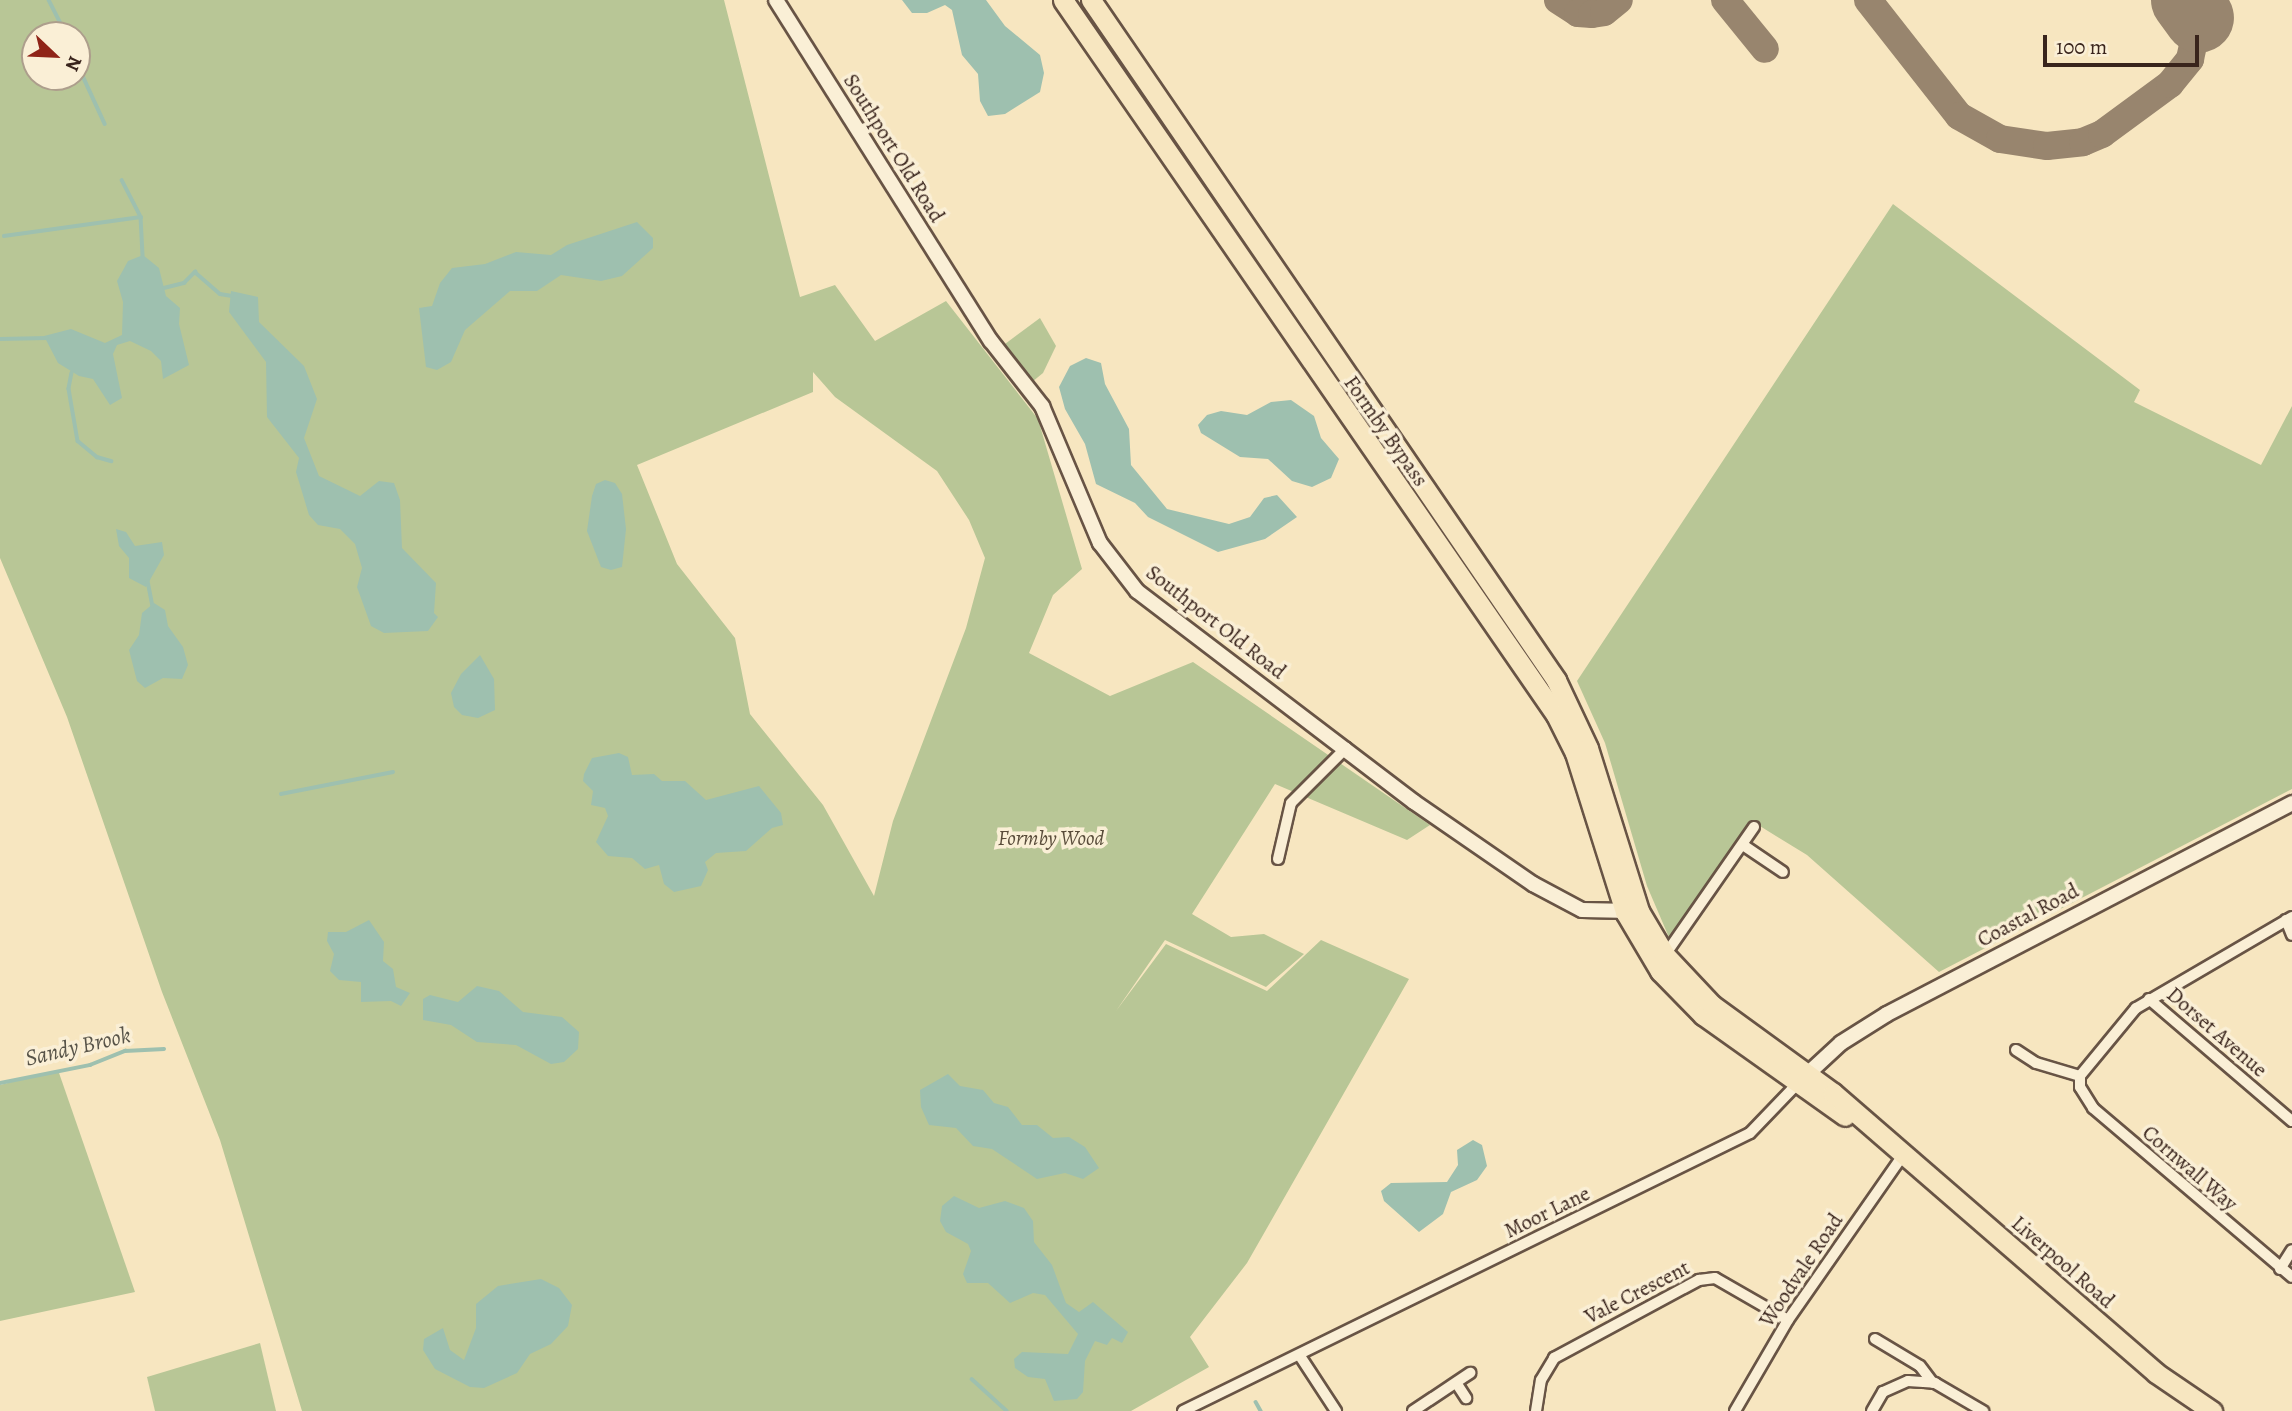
<!DOCTYPE html>
<style>
body{margin:0}
#map{position:relative;width:2292px;height:1411px;overflow:hidden;background:#f7e6c0;font-family:Alegreya,serif}
div>[style]{position:absolute}
[style*='--x']{left:calc(var(--x)*1px);top:calc(var(--y)*1px);width:calc(var(--w)*1px);rotate:calc(var(--a)*1deg)}
.green>*{inset:0;background:#b8c696}
.water>*{inset:0;background:#9ec0af}
.stream>*{height:3.5px;margin:-1.75px;padding:0 1.75px;transform-origin:1.75px;border-radius:1.75px;background:#9ec0af}
.taxiway>*{height:28px;margin:-14px;padding:0 14px;transform-origin:14px;border-radius:14px;background:#98856e}
.runway>*{height:70px;margin:-35px;padding:0 35px;transform-origin:35px;border-radius:35px;background:#98856e}
.roads{filter:drop-shadow(2px 0 #685445) drop-shadow(-2px 0 #685445) drop-shadow(0 2px #685445) drop-shadow(0 -2px #685445)}
.street>*{height:10px;margin:-5px;padding:0 5px;transform-origin:5px;border-radius:5px;background:#faefd6}
.secondary>*{height:14px;margin:-7px;padding:0 7px;transform-origin:7px;border-radius:7px;background:#faefd6}
.highway>*{height:19px;margin:-9.5px;padding:0 9.5px;transform-origin:9.5px;border-radius:9.5px;background:#f7e6c0}
span{translate:-50% -50%;white-space:nowrap;text-align:center;line-height:1.15;-webkit-text-stroke:7px #faefd6;paint-order:stroke}
.street-label{font-size:21px;color:#39241c}
.park-label{font-size:21px;color:#594c3a;font-style:italic}
.water-label{font-size:23px;color:#575348;font-style:italic}
.north{position:absolute;left:21px;top:21px;width:70px;height:70px;box-sizing:border-box;background:#faefd6;border:2px solid #ad9e8c;border-radius:50%;rotate:113deg;font-size:19px;font-weight:700;line-height:28px;text-align:center;color:#39241c}
.north::after{content:'';display:block;margin:auto;width:24px;height:32px;background:#8f2418;clip-path:polygon(50% 0,100% 100%,50% 72%,0 100%)}
.scale{position:absolute;left:2043px;top:35px;width:156px;height:32px;box-sizing:border-box;border:4px solid #39241c;border-top:0;padding-left:9px;font-size:21px;line-height:24px;white-space:nowrap;color:#39241c;-webkit-text-stroke:5px #faefd6;paint-order:stroke}
</style>
<div id="map">
<div class="green">
<div style="clip-path:polygon(evenodd,0 0,724px 0,800px 297px,835px 285px,875px 341px,946px 301px,1038px 419px,1082px 569px,1053px 595px,1029px 653px,1110px 696px,1193px 662px,1430px 825px,1407px 840px,1275px 784px,1192px 914px,1231px 937px,1264px 934px,1304px 954px,1266px 987px,1165px 940px,1116px 1011px,1166px 944px,1267px 991px,1321px 940px,1409px 979px,1247px 1263px,1190px 1337px,1209px 1367px,1131px 1411px,302px 1411px,220px 1140px,162px 992px,67px 717px,0 558px,0 0,35px 35px,77px 35px,77px 77px,35px 77px,35px 35px,0 0,813px 372px,835px 397px,937px 471px,969px 520px,985px 558px,966px 628px,893px 821px,874px 896px,823px 805px,750px 714px,735px 638px,677px 564px,637px 465px,813px 392px,813px 372px)"></div>
<div style="clip-path:polygon(1893px 204px,2140px 390px,2134px 402px,2261px 465px,2292px 406px,2292px 789px,1939px 972px,1807px 855px,1755px 823px,1671px 942px,1647px 886px,1605px 743px,1577px 681px)"></div>
<div style="clip-path:polygon(1040px 318px,1056px 346px,1043px 373px,1032px 382px,1005px 344px)"></div>
<div style="clip-path:polygon(58px 1070px,135px 1292px,0 1321px,0 1085px)"></div>
<div style="clip-path:polygon(260px 1343px,276px 1411px,155px 1411px,147px 1377px)"></div>
</div>
<div class="water">
<div style="clip-path:polygon(902px 0,986px 0,1005px 26px,1040px 55px,1044px 73px,1040px 92px,1005px 114px,988px 116px,980px 101px,978px 74px,962px 55px,952px 10px,945px 5px,927px 13px,912px 13px)"></div>
<div style="clip-path:polygon(637px 222px,653px 238px,653px 248px,622px 276px,601px 281px,561px 275px,537px 291px,510px 291px,465px 330px,451px 362px,437px 370px,426px 367px,419px 308px,432px 306px,440px 283px,452px 268px,485px 264px,516px 252px,551px 255px,567px 245px)"></div>
<div style="clip-path:polygon(143px 255px,159px 268px,166px 296px,180px 308px,179px 324px,189px 365px,163px 379px,161px 361px,151px 351px,130px 341px,117px 345px,113px 354px,122px 398px,110px 405px,93px 379px,79px 376px,58px 363px,44px 336px,71px 329px,105px 343px,122px 335px,123px 302px,117px 281px,128px 261px)"></div>
<div style="clip-path:polygon(231px 291px,258px 297px,259px 322px,304px 366px,317px 399px,304px 438px,319px 476px,360px 496px,379px 481px,394px 483px,400px 500px,402px 548px,436px 583px,434px 613px,438px 617px,428px 631px,384px 633px,371px 626px,357px 587px,362px 568px,355px 544px,340px 529px,318px 525px,309px 515px,296px 472px,299px 458px,267px 417px,266px 362px,229px 312px)"></div>
<div style="clip-path:polygon(1086px 358px,1101px 363px,1105px 384px,1129px 429px,1131px 465px,1167px 509px,1229px 524px,1250px 517px,1264px 498px,1277px 495px,1297px 517px,1265px 539px,1218px 552px,1148px 517px,1135px 503px,1096px 484px,1085px 444px,1065px 409px,1059px 387px,1070px 366px)"></div>
<div style="clip-path:polygon(1291px 400px,1314px 416px,1321px 438px,1339px 459px,1331px 478px,1312px 487px,1292px 481px,1268px 459px,1240px 457px,1201px 433px,1198px 425px,1207px 415px,1221px 411px,1247px 415px,1271px 402px)"></div>
<div style="clip-path:polygon(605px 480px,615px 483px,622px 494px,626px 529px,622px 567px,611px 570px,601px 567px,587px 531px,592px 496px,596px 484px)"></div>
<div style="clip-path:polygon(116px 529px,126px 532px,135px 546px,162px 542px,164px 555px,146px 587px,129px 578px,129px 558px,119px 546px)"></div>
<div style="clip-path:polygon(154px 603px,165px 610px,168px 626px,183px 647px,188px 665px,182px 679px,163px 678px,145px 688px,137px 681px,129px 650px,139px 635px,142px 613px)"></div>
<div style="clip-path:polygon(480px 655px,494px 679px,495px 710px,478px 718px,462px 715px,454px 707px,451px 693px,461px 674px)"></div>
<div style="clip-path:polygon(619px 753px,628px 757px,632px 775px,654px 774px,662px 781px,685px 781px,706px 800px,759px 786px,781px 813px,783px 825px,772px 828px,746px 851px,716px 853px,705px 862px,708px 870px,701px 886px,674px 892px,664px 884px,659px 865px,645px 869px,632px 858px,608px 856px,596px 842px,608px 816px,605px 808px,591px 805px,593px 791px,583px 781px,584px 774px,592px 758px)"></div>
<div style="clip-path:polygon(369px 920px,384px 942px,383px 961px,393px 969px,396px 987px,410px 993px,401px 1006px,391px 1001px,361px 1002px,361px 982px,339px 980px,330px 971px,334px 954px,327px 941px,328px 932px,346px 932px)"></div>
<div style="clip-path:polygon(477px 986px,499px 991px,523px 1012px,562px 1017px,579px 1032px,578px 1049px,564px 1062px,551px 1064px,516px 1045px,477px 1042px,451px 1025px,423px 1020px,423px 999px,430px 995px,458px 1002px)"></div>
<div style="clip-path:polygon(948px 1074px,960px 1086px,983px 1090px,994px 1103px,1008px 1107px,1022px 1125px,1037px 1125px,1053px 1138px,1069px 1137px,1085px 1147px,1099px 1168px,1083px 1179px,1065px 1173px,1037px 1179px,992px 1149px,973px 1146px,956px 1128px,929px 1125px,921px 1107px,920px 1090px)"></div>
<div style="clip-path:polygon(1473px 1140px,1482px 1145px,1487px 1166px,1477px 1180px,1451px 1192px,1443px 1214px,1419px 1232px,1384px 1201px,1381px 1191px,1391px 1183px,1447px 1182px,1458px 1165px,1457px 1150px)"></div>
<div style="clip-path:polygon(954px 1196px,979px 1208px,1005px 1201px,1024px 1208px,1033px 1221px,1034px 1242px,1052px 1265px,1066px 1303px,1079px 1312px,1093px 1302px,1128px 1332px,1122px 1343px,1112px 1338px,1107px 1345px,1095px 1341px,1085px 1361px,1083px 1392px,1077px 1399px,1054px 1401px,1045px 1379px,1028px 1377px,1015px 1368px,1014px 1359px,1022px 1352px,1068px 1354px,1078px 1334px,1045px 1295px,1033px 1293px,1010px 1303px,988px 1283px,967px 1283px,963px 1274px,971px 1251px,968px 1244px,946px 1232px,940px 1221px,942px 1206px)"></div>
<div style="clip-path:polygon(541px 1279px,559px 1288px,572px 1305px,568px 1326px,551px 1344px,530px 1354px,517px 1373px,484px 1388px,470px 1387px,435px 1369px,423px 1350px,424px 1339px,443px 1328px,450px 1350px,464px 1360px,476px 1328px,476px 1304px,498px 1286px)"></div>
</div>
<div class="stream">
<div style="--x:49;--y:0;--w:39;--a:63"></div>
<div style="--x:77;--y:63;--w:67;--a:65.3"></div>
<div style="--x:122;--y:180;--w:42;--a:62.8"></div>
<div style="--x:141;--y:217;--w:39;--a:87"></div>
<div style="--x:4;--y:236;--w:138;--a:-7.9"></div>
<div style="--x:164;--y:288;--w:21;--a:-14"></div>
<div style="--x:184;--y:283;--w:16;--a:-45"></div>
<div style="--x:195;--y:272;--w:33;--a:41"></div>
<div style="--x:220;--y:294;--w:12;--a:9"></div>
<div style="--x:0;--y:339;--w:47;--a:-1.2"></div>
<div style="--x:72;--y:373;--w:16;--a:101"></div>
<div style="--x:69;--y:389;--w:53;--a:80.2"></div>
<div style="--x:78;--y:441;--w:25;--a:40"></div>
<div style="--x:97;--y:457;--w:15;--a:16"></div>
<div style="--x:148;--y:581;--w:25;--a:79"></div>
<div style="--x:281;--y:794;--w:114;--a:-11.1"></div>
<div style="--x:0;--y:1083;--w:92;--a:-11.3"></div>
<div style="--x:90;--y:1065;--w:38;--a:-22"></div>
<div style="--x:125;--y:1051;--w:39;--a:-3"></div>
<div style="--x:972;--y:1379;--w:47;--a:42.4"></div>
<div style="--x:1256;--y:1402;--w:10;--a:61"></div>
</div>
<div class="taxiway">
<div style="--x:1558;--y:0;--w:24;--a:33"></div>
<div style="--x:1578;--y:13;--w:14;--a:4"></div>
<div style="--x:1592;--y:14;--w:12;--a:-9"></div>
<div style="--x:1604;--y:12;--w:19;--a:-39"></div>
<div style="--x:1725;--y:0;--w:63;--a:50.8"></div>
<div style="--x:1868;--y:0;--w:147;--a:51.9"></div>
<div style="--x:1959;--y:116;--w:47;--a:29.3"></div>
<div style="--x:2000;--y:139;--w:48;--a:8.5"></div>
<div style="--x:2047;--y:146;--w:36;--a:-6"></div>
<div style="--x:2083;--y:142;--w:21;--a:-23"></div>
<div style="--x:2102;--y:134;--w:84;--a:-36.3"></div>
<div style="--x:2170;--y:84;--w:32;--a:-51"></div>
<div style="--x:2190;--y:59;--w:42;--a:-77.6"></div>
</div>
<div class="runway">
<div style="--x:2186;--y:0;--w:22;--a:54"></div>
</div>
<div class="roads">
<div class="street">
<div style="--x:1743;--y:845;--w:48;--a:34"></div>
<div style="--x:1278;--y:859;--w:57;--a:-76.9"></div>
<div style="--x:1291;--y:803;--w:78;--a:-45"></div>
<div style="--x:2292;--y:917;--w:181;--a:149.7"></div>
<div style="--x:2136;--y:1008;--w:88;--a:129.5"></div>
<div style="--x:2080;--y:1076;--w:11;--a:90"></div>
<div style="--x:2080;--y:1087;--w:25;--a:58"></div>
<div style="--x:2093;--y:1108;--w:261;--a:40.3"></div>
<div style="--x:2286;--y:920;--w:16;--a:68"></div>
<div style="--x:1665;--y:955;--w:156;--a:-55.2"></div>
<div style="--x:2149;--y:999;--w:188;--a:40.5"></div>
<div style="--x:2016;--y:1050;--w:24;--a:33"></div>
<div style="--x:2036;--y:1063;--w:46;--a:16.5"></div>
<div style="--x:2280;--y:1269;--w:22;--a:-58"></div>
<div style="--x:1875;--y:1339;--w:52;--a:31"></div>
<div style="--x:1920;--y:1366;--w:21;--a:53"></div>
<div style="--x:1300;--y:1356;--w:66;--a:56.8"></div>
<div style="--x:1457;--y:1384;--w:17;--a:57"></div>
<div style="--x:1183;--y:1411;--w:631;--a:-26.12"></div>
<div style="--x:1750;--y:1133;--w:68;--a:-46.2"></div>
<div style="--x:1413;--y:1411;--w:69;--a:-33.7"></div>
<div style="--x:1536;--y:1411;--w:31;--a:-81"></div>
<div style="--x:1541;--y:1380;--w:26;--a:-59"></div>
<div style="--x:1554;--y:1358;--w:165;--a:-28.3"></div>
<div style="--x:1699;--y:1280;--w:16;--a:-7"></div>
<div style="--x:1715;--y:1278;--w:84;--a:29.9"></div>
<div style="--x:1735;--y:1411;--w:105;--a:-59.8"></div>
<div style="--x:1788;--y:1320;--w:203;--a:-55.1"></div>
<div style="--x:1872;--y:1411;--w:22;--a:-60"></div>
<div style="--x:1883;--y:1392;--w:27;--a:-24"></div>
<div style="--x:1908;--y:1381;--w:27;--a:4"></div>
<div style="--x:1935;--y:1383;--w:56;--a:30.3"></div>
</div>
<div class="secondary">
<div style="--x:776;--y:0;--w:403;--a:57.8"></div>
<div style="--x:991;--y:341;--w:83;--a:51.9"></div>
<div style="--x:1042;--y:406;--w:149;--a:67.1"></div>
<div style="--x:1100;--y:543;--w:61;--a:52.4"></div>
<div style="--x:1137;--y:591;--w:348;--a:37.3"></div>
<div style="--x:1414;--y:802;--w:145;--a:34.6"></div>
<div style="--x:1533;--y:884;--w:55;--a:28"></div>
<div style="--x:1582;--y:910;--w:50;--a:1.1"></div>
<div style="--x:1801;--y:1080;--w:54;--a:-42.8"></div>
<div style="--x:1841;--y:1043;--w:54;--a:-32.2"></div>
<div style="--x:1887;--y:1014;--w:457;--a:-27.5"></div>
</div>
<div class="highway">
<div style="--x:1063;--y:0;--w:868;--a:55.41"></div>
<div style="--x:1556;--y:715;--w:42;--a:63.4"></div>
<div style="--x:1575;--y:753;--w:167;--a:72.5"></div>
<div style="--x:1625;--y:912;--w:69;--a:59.3"></div>
<div style="--x:1660;--y:971;--w:62;--a:45.7"></div>
<div style="--x:1703;--y:1015;--w:174;--a:35.4"></div>
<div style="--x:1091;--y:0;--w:824;--a:55.63"></div>
<div style="--x:1556;--y:680;--w:75;--a:64.8"></div>
<div style="--x:1588;--y:748;--w:171;--a:72.6"></div>
<div style="--x:1639;--y:911;--w:51;--a:59.4"></div>
<div style="--x:1665;--y:955;--w:69;--a:46.8"></div>
<div style="--x:1712;--y:1005;--w:150;--a:36"></div>
<div style="--x:1833;--y:1093;--w:427;--a:40.9"></div>
<div style="--x:2156;--y:1373;--w:68;--a:34.2"></div>
</div>
</div>
<div class="street-label">
<span style="left:894px;top:148px;rotate:58deg">Southport Old Road</span>
<span style="left:1386px;top:431px;rotate:55deg">Formby Bypass</span>
<span style="left:1216px;top:622px;rotate:38deg">Southport Old Road</span>
<span style="left:2028px;top:915px;rotate:-28deg">Coastal Road</span>
<span style="left:2217px;top:1032px;rotate:41deg">Dorset Avenue</span>
<span style="left:2190px;top:1168px;rotate:41deg">Cornwall Way</span>
<span style="left:1547px;top:1212px;rotate:-26deg">Moor Lane</span>
<span style="left:2063px;top:1262px;rotate:41deg">Liverpool Road</span>
<span style="left:1801px;top:1270px;rotate:-56deg">Woodvale Road</span>
<span style="left:1637px;top:1292px;rotate:-27deg">Vale Crescent</span>
</div>
<div class="park-label">
<span style="left:1051px;top:838px">Formby Wood</span>
</div>
<div class="water-label">
<span style="left:78px;top:1047px;rotate:-13deg">Sandy Brook</span>
</div>
<div class="north">N</div>
<div class="scale">100 m</div>
</div>
